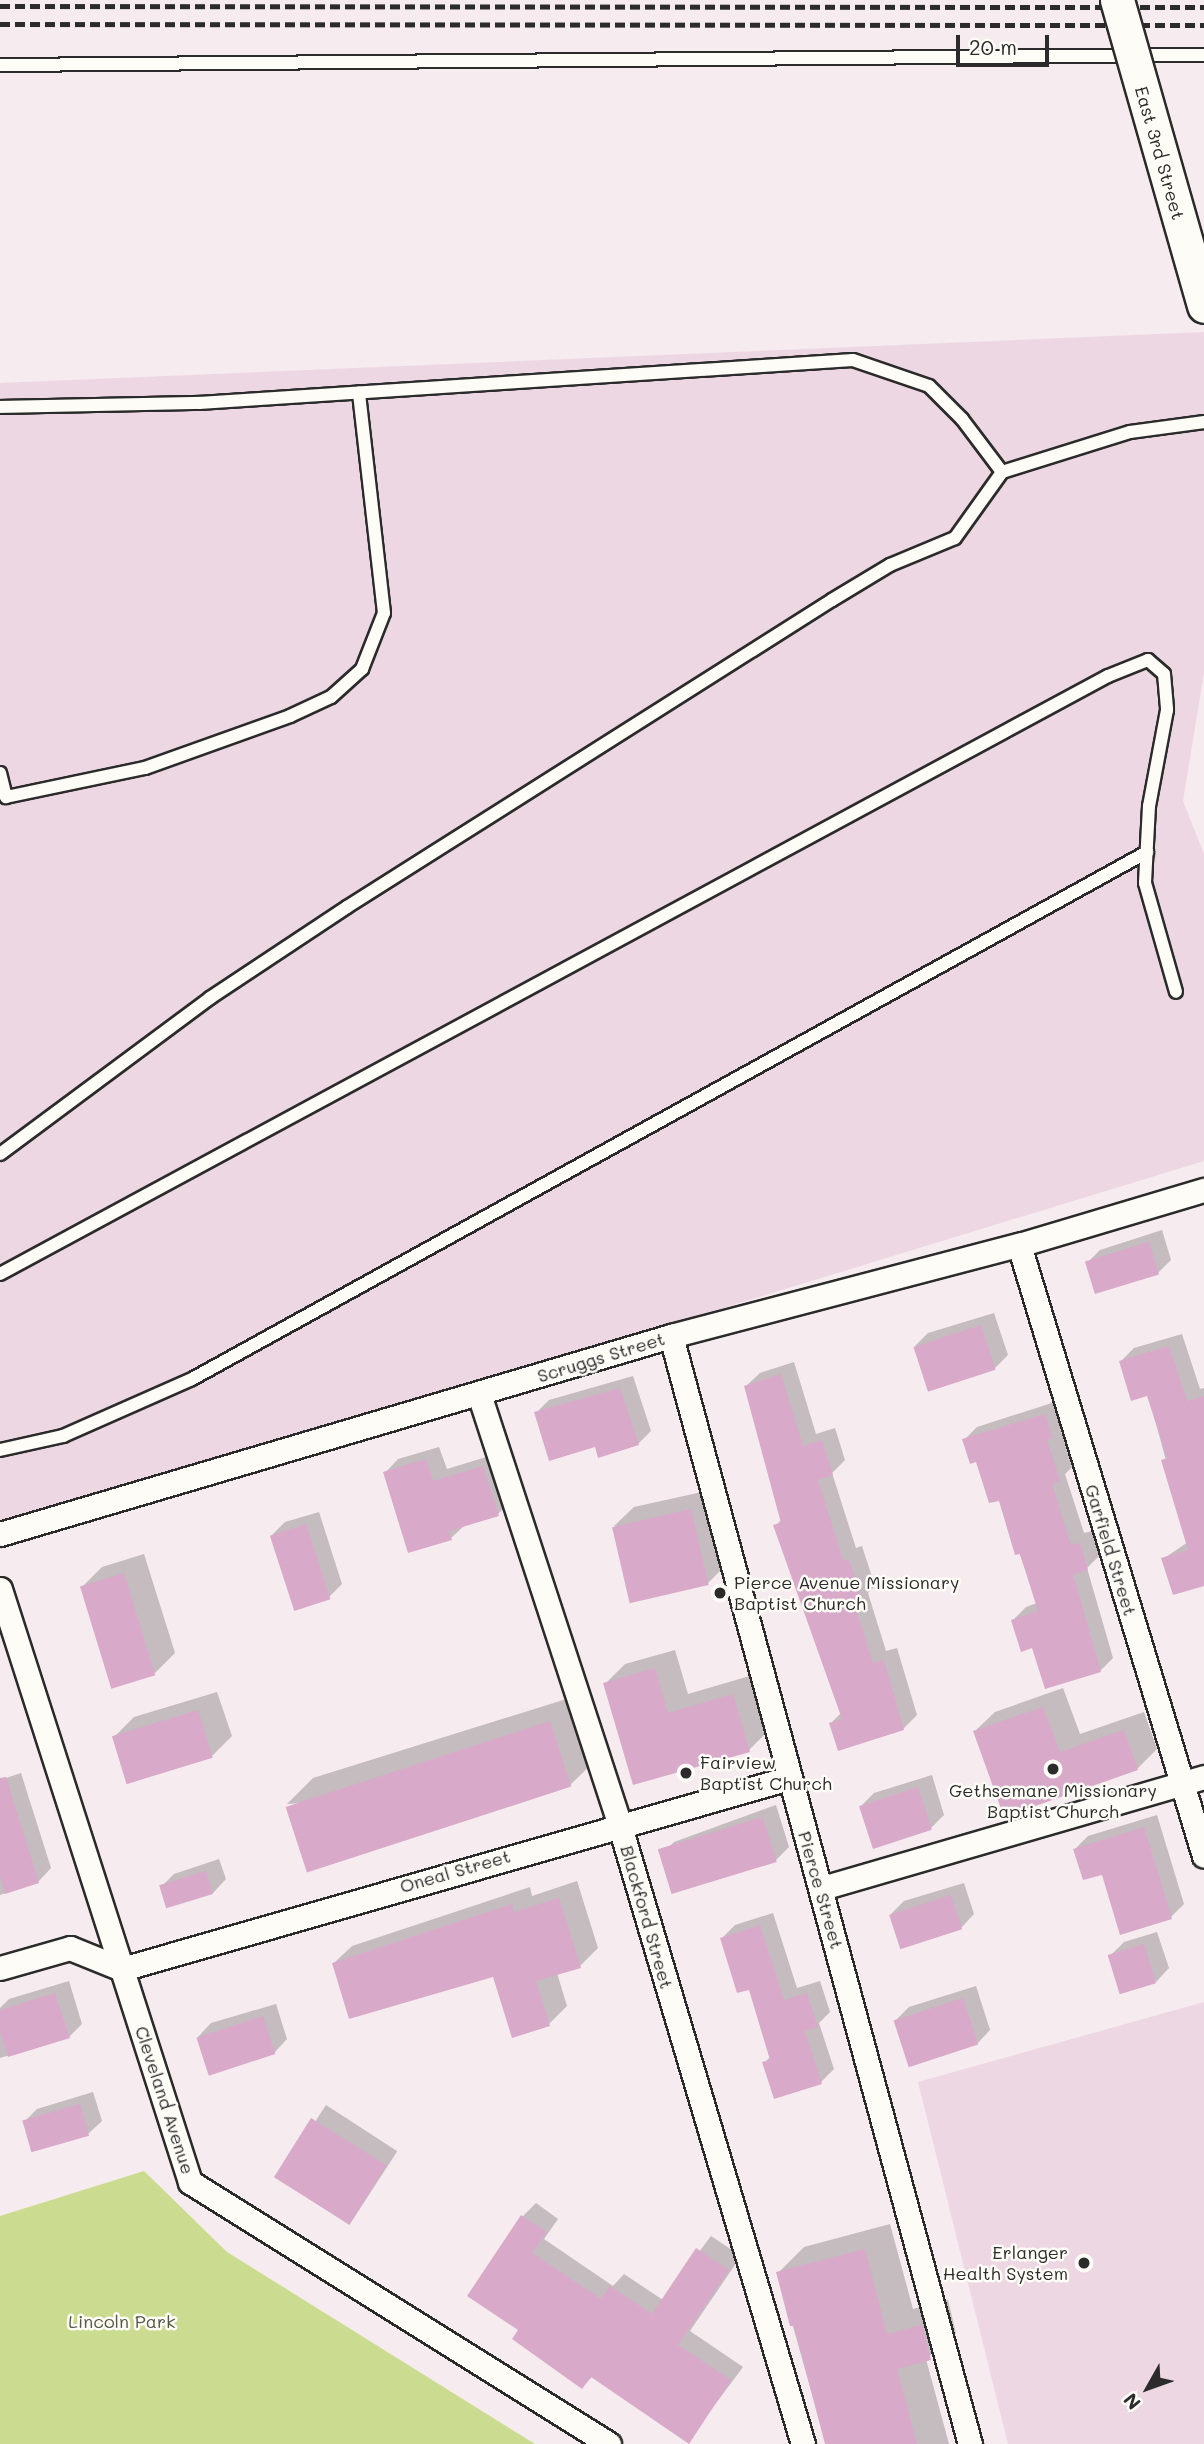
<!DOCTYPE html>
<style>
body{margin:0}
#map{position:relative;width:1204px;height:2444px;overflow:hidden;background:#f6ebee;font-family:Mali,sans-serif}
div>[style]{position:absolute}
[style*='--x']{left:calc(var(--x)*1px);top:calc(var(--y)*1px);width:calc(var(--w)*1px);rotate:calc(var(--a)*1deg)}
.built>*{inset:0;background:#edd7e3}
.green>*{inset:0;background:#cbdc90}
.shadow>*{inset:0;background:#0003;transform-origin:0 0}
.building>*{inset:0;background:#d9a9ca;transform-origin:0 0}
.roads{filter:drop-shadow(2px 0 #2b2b2b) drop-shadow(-2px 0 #2b2b2b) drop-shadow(0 2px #2b2b2b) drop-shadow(0 -2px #2b2b2b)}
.lane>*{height:12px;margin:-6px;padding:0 6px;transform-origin:6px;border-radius:6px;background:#fdfcf7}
.street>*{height:23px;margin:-11.5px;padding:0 11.5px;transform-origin:11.5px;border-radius:11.5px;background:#fdfcf7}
.rail>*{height:5px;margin-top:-2.5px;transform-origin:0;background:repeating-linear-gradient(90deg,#2b2b2b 0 10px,transparent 0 15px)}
.bridges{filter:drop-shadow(2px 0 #2b2b2b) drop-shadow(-2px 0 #2b2b2b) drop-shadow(0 2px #2b2b2b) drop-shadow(0 -2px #2b2b2b)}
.secondary-bridge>*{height:33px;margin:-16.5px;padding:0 16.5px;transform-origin:16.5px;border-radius:16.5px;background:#fdfcf7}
.dots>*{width:19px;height:19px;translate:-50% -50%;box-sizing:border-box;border:4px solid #fdfcf7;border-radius:50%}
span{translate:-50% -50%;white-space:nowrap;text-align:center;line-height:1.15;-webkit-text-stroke:5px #fdfcf7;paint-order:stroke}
.street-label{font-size:18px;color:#2b2b2b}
.poi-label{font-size:18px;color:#2b2b2b}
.left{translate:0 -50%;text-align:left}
.right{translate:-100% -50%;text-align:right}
.park-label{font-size:18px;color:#535744}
.north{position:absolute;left:1113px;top:2353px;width:70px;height:70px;-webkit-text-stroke:5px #fdfcf7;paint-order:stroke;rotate:230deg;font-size:19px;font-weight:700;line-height:28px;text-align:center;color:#2b2b2b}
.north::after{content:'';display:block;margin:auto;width:24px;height:32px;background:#2b2b2b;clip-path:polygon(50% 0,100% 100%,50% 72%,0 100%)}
.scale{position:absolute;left:956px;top:35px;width:93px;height:32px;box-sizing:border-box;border:4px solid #2b2b2b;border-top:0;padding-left:9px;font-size:21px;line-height:24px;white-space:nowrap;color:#2b2b2b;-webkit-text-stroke:5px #fdfcf7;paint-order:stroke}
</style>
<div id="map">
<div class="built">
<div style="clip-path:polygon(1204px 332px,1204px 673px,1183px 801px,1204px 854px,1204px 1161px,0 1529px,0 383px)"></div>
<div style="clip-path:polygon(1204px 2002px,1204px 2444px,1008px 2444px,918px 2082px)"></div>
</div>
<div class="green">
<div style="clip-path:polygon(144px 2171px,227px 2252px,535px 2444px,0 2444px,0 2216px)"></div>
</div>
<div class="shadow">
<div style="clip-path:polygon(1162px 1230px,1171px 1260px,1158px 1273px,1087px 1263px,1100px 1250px)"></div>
<div style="clip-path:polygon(994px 1313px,1008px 1355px,995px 1368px,915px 1346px,928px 1333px)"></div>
<div style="clip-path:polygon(1182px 1334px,1200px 1389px,1204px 1388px,1204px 1584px,1163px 1559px,1188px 1542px,1148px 1394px,1121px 1361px,1134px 1348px)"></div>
<div style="clip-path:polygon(794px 1362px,816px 1434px,835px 1428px,845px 1460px,832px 1473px,856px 1548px,862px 1546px,875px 1586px,868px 1593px,886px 1651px,897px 1648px,917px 1715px,903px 1729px,831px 1723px,841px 1713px,775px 1526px,782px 1519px,746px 1386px,760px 1373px)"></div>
<div style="clip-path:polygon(633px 1376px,651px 1431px,638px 1444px,596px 1445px,536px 1413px,549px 1400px)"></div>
<div style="clip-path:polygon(1058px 1401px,1065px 1424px,1060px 1428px,1072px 1467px,1065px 1474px,1084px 1533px,1093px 1531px,1100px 1555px,1087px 1568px,1113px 1658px,1100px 1671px,1033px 1646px,1013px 1620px,1026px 1607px,1037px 1603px,1000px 1498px,964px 1440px,977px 1427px)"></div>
<div style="clip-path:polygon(439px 1447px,447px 1469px,496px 1454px,511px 1501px,498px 1514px,465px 1525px,451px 1538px,385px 1473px,398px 1459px)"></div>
<div style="clip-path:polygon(711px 1490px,727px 1564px,707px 1584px,614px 1526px,634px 1507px)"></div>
<div style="clip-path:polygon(319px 1512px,342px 1584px,329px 1597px,272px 1535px,285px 1522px)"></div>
<div style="clip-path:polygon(144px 1554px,175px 1653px,155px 1673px,82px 1587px,102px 1567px)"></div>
<div style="clip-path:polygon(675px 1650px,688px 1694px,753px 1675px,769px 1730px,749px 1750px,634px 1783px,605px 1684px,625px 1664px)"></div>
<div style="clip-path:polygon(1063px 1688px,1080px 1734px,1144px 1712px,1157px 1749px,1137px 1769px,1005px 1815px,975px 1731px,995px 1712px)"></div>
<div style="clip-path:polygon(217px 1692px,232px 1736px,212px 1756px,114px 1737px,134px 1717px)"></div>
<div style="clip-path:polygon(576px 1696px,596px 1760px,570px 1785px,287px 1804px,313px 1778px)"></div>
<div style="clip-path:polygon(21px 1773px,51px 1868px,38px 1882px,0 1895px,0 1780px)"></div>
<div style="clip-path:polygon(932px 1775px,944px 1815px,931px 1828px,861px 1806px,874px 1793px)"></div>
<div style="clip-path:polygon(776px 1805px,789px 1847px,776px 1860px,661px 1855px,674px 1842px)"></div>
<div style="clip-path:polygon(1157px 1815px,1184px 1904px,1171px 1917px,1075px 1849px,1088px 1836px)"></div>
<div style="clip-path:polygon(219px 1859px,226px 1879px,213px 1893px,161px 1887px,174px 1874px)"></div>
<div style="clip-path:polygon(577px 1881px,598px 1948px,580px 1966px,557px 1973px,567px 2006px,549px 2024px,494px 1975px,334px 1963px,352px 1946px,530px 1887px,532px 1896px)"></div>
<div style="clip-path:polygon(964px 1883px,974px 1914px,961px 1928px,891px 1914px,904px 1901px)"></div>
<div style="clip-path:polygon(773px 1913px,797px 1988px,820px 1981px,830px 2012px,819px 2023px,834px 2069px,821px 2082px,764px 2063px,771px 2056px,750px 1988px,722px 1938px,735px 1925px)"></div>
<div style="clip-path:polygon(1157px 1932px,1169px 1968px,1156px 1982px,1110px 1956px,1124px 1942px)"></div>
<div style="clip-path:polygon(69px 1981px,82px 2024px,69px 2037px,0 2058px,0 2008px,9px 1999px)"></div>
<div style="clip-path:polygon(976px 1986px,990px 2030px,977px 2044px,895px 2021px,909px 2007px)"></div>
<div style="clip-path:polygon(276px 2004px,287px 2039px,274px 2053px,198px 2037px,211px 2023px)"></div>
<div style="clip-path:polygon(93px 2092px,102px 2121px,88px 2134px,34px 2151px,24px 2122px,37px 2109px)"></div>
<div style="left:326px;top:2105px;width:85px;height:88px;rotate:33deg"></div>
<div style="clip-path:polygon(536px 2203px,558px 2219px,544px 2239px,613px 2286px,624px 2274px,663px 2300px,711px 2236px,741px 2256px,690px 2331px,743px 2367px,688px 2441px,593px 2376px,582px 2387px,520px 2330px,523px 2216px)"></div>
<div style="clip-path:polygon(890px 2224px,913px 2309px,948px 2300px,956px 2333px,926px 2359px,949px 2444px,826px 2444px,778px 2273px,804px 2247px)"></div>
</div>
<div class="building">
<div style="left:1149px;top:1242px;width:34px;height:67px;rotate:73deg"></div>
<div style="left:981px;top:1325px;width:47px;height:71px;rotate:72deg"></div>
<div style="clip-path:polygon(1169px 1346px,1187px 1401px,1204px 1396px,1204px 1586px,1173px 1595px,1161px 1558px,1188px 1550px,1161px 1460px,1167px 1458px,1147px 1396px,1131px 1401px,1119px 1361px)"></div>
<div style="clip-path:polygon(781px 1374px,803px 1446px,822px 1440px,833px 1475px,818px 1480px,843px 1560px,849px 1559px,862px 1601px,854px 1603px,873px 1663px,884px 1660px,904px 1730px,838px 1751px,829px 1723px,842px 1719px,773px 1525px,781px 1523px,744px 1386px)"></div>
<div style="clip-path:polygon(620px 1388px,639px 1445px,598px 1458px,595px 1447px,549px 1461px,534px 1412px)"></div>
<div style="clip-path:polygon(1045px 1414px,1053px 1438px,1047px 1440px,1060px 1481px,1052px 1484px,1071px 1545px,1080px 1543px,1088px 1570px,1073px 1574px,1101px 1672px,1045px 1689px,1032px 1648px,1021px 1652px,1011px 1620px,1038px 1611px,1020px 1554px,1015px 1555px,999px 1501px,989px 1503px,976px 1462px,970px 1464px,962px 1439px)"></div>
<div style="clip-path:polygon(426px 1459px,433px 1481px,483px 1466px,499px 1516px,449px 1531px,452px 1540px,408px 1553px,383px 1472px)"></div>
<div style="left:691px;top:1509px;width:78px;height:81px;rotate:77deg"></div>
<div style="left:306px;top:1524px;width:79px;height:38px;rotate:72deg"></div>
<div style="left:124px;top:1573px;width:107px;height:46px;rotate:73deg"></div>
<div style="clip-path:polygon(655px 1668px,668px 1713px,733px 1694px,750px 1752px,633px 1785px,603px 1683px)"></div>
<div style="clip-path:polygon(1043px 1707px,1060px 1752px,1124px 1730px,1138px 1770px,1004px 1817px,973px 1731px)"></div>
<div style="left:198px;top:1710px;width:50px;height:90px;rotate:73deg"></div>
<div style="left:550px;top:1721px;width:69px;height:278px;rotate:72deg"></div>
<div style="clip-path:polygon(6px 1777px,39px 1883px,5px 1894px,0 1876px,0 1778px)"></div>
<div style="left:918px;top:1787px;width:45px;height:62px;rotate:72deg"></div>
<div style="left:763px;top:1817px;width:47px;height:110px;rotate:73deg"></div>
<div style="clip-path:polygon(1144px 1827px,1172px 1919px,1120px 1935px,1102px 1875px,1083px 1880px,1073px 1849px)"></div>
<div style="left:206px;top:1871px;width:24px;height:49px;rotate:73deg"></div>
<div style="left:951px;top:1895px;width:36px;height:65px;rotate:72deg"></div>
<div style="clip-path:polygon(559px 1898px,581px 1968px,536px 1981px,550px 2026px,512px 2038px,493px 1977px,349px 2019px,332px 1963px,512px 1904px,514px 1912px)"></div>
<div style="clip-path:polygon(760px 1925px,784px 2000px,807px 1993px,818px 2027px,805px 2031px,822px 2084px,774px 2099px,762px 2062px,770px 2060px,749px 1990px,737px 1993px,720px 1938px)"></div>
<div style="left:1144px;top:1944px;width:41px;height:38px;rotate:73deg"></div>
<div style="clip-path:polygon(55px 1993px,70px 2038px,8px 2057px,0 2032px,0 2010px)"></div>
<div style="left:963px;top:1998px;width:49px;height:73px;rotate:72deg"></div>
<div style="left:263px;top:2016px;width:40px;height:70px;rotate:72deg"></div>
<div style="left:80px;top:2104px;width:33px;height:60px;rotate:74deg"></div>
<div style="left:311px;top:2118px;width:89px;height:70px;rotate:32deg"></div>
<div style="clip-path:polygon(521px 2215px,547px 2232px,532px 2253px,601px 2299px,610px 2286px,652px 2314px,696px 2248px,729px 2270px,678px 2345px,731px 2380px,689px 2444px,591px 2377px,582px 2389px,512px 2339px,518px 2330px,467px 2296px)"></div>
<div style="clip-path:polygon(865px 2249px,887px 2334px,922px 2325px,931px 2360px,897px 2369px,917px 2444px,825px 2444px,794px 2326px,790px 2326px,776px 2272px)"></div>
</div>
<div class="roads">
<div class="lane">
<div style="--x:0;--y:65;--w:1204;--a:-0.48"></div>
<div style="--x:0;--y:407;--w:199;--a:-1.2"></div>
<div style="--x:199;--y:403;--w:655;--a:-3.76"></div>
<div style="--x:853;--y:360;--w:80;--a:18.9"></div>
<div style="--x:929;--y:386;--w:47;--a:45"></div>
<div style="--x:962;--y:419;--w:66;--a:53"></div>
<div style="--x:1002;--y:472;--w:134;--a:-17.4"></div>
<div style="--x:1130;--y:432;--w:75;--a:-7.7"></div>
<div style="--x:0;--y:773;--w:25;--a:76"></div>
<div style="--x:6;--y:797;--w:142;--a:-11.8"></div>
<div style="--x:145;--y:768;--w:154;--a:-19.7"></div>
<div style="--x:290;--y:716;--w:45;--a:-24.9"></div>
<div style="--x:331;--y:697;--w:42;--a:-42.1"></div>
<div style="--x:362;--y:669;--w:60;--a:-68.6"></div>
<div style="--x:384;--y:613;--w:222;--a:-96.5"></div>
<div style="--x:0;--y:1154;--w:262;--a:-36.6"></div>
<div style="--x:210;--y:998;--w:164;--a:-33.6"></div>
<div style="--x:347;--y:907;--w:574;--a:-32.33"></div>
<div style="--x:832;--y:600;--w:68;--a:-31.1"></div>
<div style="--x:890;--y:565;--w:70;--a:-22.6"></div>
<div style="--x:955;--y:538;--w:81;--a:-54.5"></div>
<div style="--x:0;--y:1274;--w:1259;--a:-28.36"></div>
<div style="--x:1108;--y:676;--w:43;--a:-21.8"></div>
<div style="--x:1148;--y:660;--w:21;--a:41"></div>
<div style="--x:1164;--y:674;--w:36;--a:85"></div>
<div style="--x:1167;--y:710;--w:98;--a:100.6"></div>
<div style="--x:1149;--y:806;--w:77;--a:93"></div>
<div style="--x:1145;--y:883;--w:113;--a:74.1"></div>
<div style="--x:0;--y:1450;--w:65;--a:-12.5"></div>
<div style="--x:63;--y:1436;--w:141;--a:-23.8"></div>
<div style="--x:192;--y:1379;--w:1091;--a:-28.89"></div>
</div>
<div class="street">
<div style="--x:1019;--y:1245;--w:638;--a:73.15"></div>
<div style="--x:671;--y:1336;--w:1148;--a:74.9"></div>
<div style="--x:479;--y:1394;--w:451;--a:71.9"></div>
<div style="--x:619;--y:1823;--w:648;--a:73.5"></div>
<div style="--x:0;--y:1534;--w:700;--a:-16.44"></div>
<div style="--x:671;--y:1336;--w:360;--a:-14.7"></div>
<div style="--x:1019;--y:1245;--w:193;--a:-16.6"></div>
<div style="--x:0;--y:1589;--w:623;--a:72.23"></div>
<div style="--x:190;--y:2182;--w:494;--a:32"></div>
<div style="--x:822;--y:1888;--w:398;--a:-16.2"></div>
<div style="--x:0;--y:1968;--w:73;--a:-15.9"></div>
<div style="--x:70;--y:1948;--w:56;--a:22"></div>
<div style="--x:122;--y:1969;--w:694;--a:-15.98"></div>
</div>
</div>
<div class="rail">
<div style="--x:0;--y:6;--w:1204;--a:0.05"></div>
<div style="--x:0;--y:24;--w:1204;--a:0.05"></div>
</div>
<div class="bridges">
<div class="secondary-bridge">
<div style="--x:1117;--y:0;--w:318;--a:74.1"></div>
</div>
</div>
<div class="dots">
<div style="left:720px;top:1593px;background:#2b2b2b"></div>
<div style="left:1053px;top:1769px;background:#2b2b2b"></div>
<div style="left:686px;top:1773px;background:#2b2b2b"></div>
<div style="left:1084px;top:2263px;background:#2b2b2b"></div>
</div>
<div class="street-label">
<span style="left:1160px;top:153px;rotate:74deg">East 3rd Street</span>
<span style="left:601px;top:1357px;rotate:-17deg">Scruggs Street</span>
<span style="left:1111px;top:1550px;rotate:73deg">Garfield Street</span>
<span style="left:455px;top:1871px;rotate:-16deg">Oneal Street</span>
<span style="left:821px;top:1890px;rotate:74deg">Pierce Street</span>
<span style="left:647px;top:1917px;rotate:74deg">Blackford Street</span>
<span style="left:165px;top:2100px;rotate:72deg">Cleveland Avenue</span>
</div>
<div class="poi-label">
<span class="left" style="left:734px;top:1593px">Pierce Avenue Missionary<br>Baptist Church</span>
<span class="left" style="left:700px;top:1773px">Fairview<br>Baptist Church</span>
<span style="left:1053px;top:1801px">Gethsemane Missionary<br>Baptist Church</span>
<span class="right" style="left:1068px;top:2263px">Erlanger<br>Health System</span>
</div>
<div class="park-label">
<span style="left:122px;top:2321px">Lincoln Park</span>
</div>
<div class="north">N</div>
<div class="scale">20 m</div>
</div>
